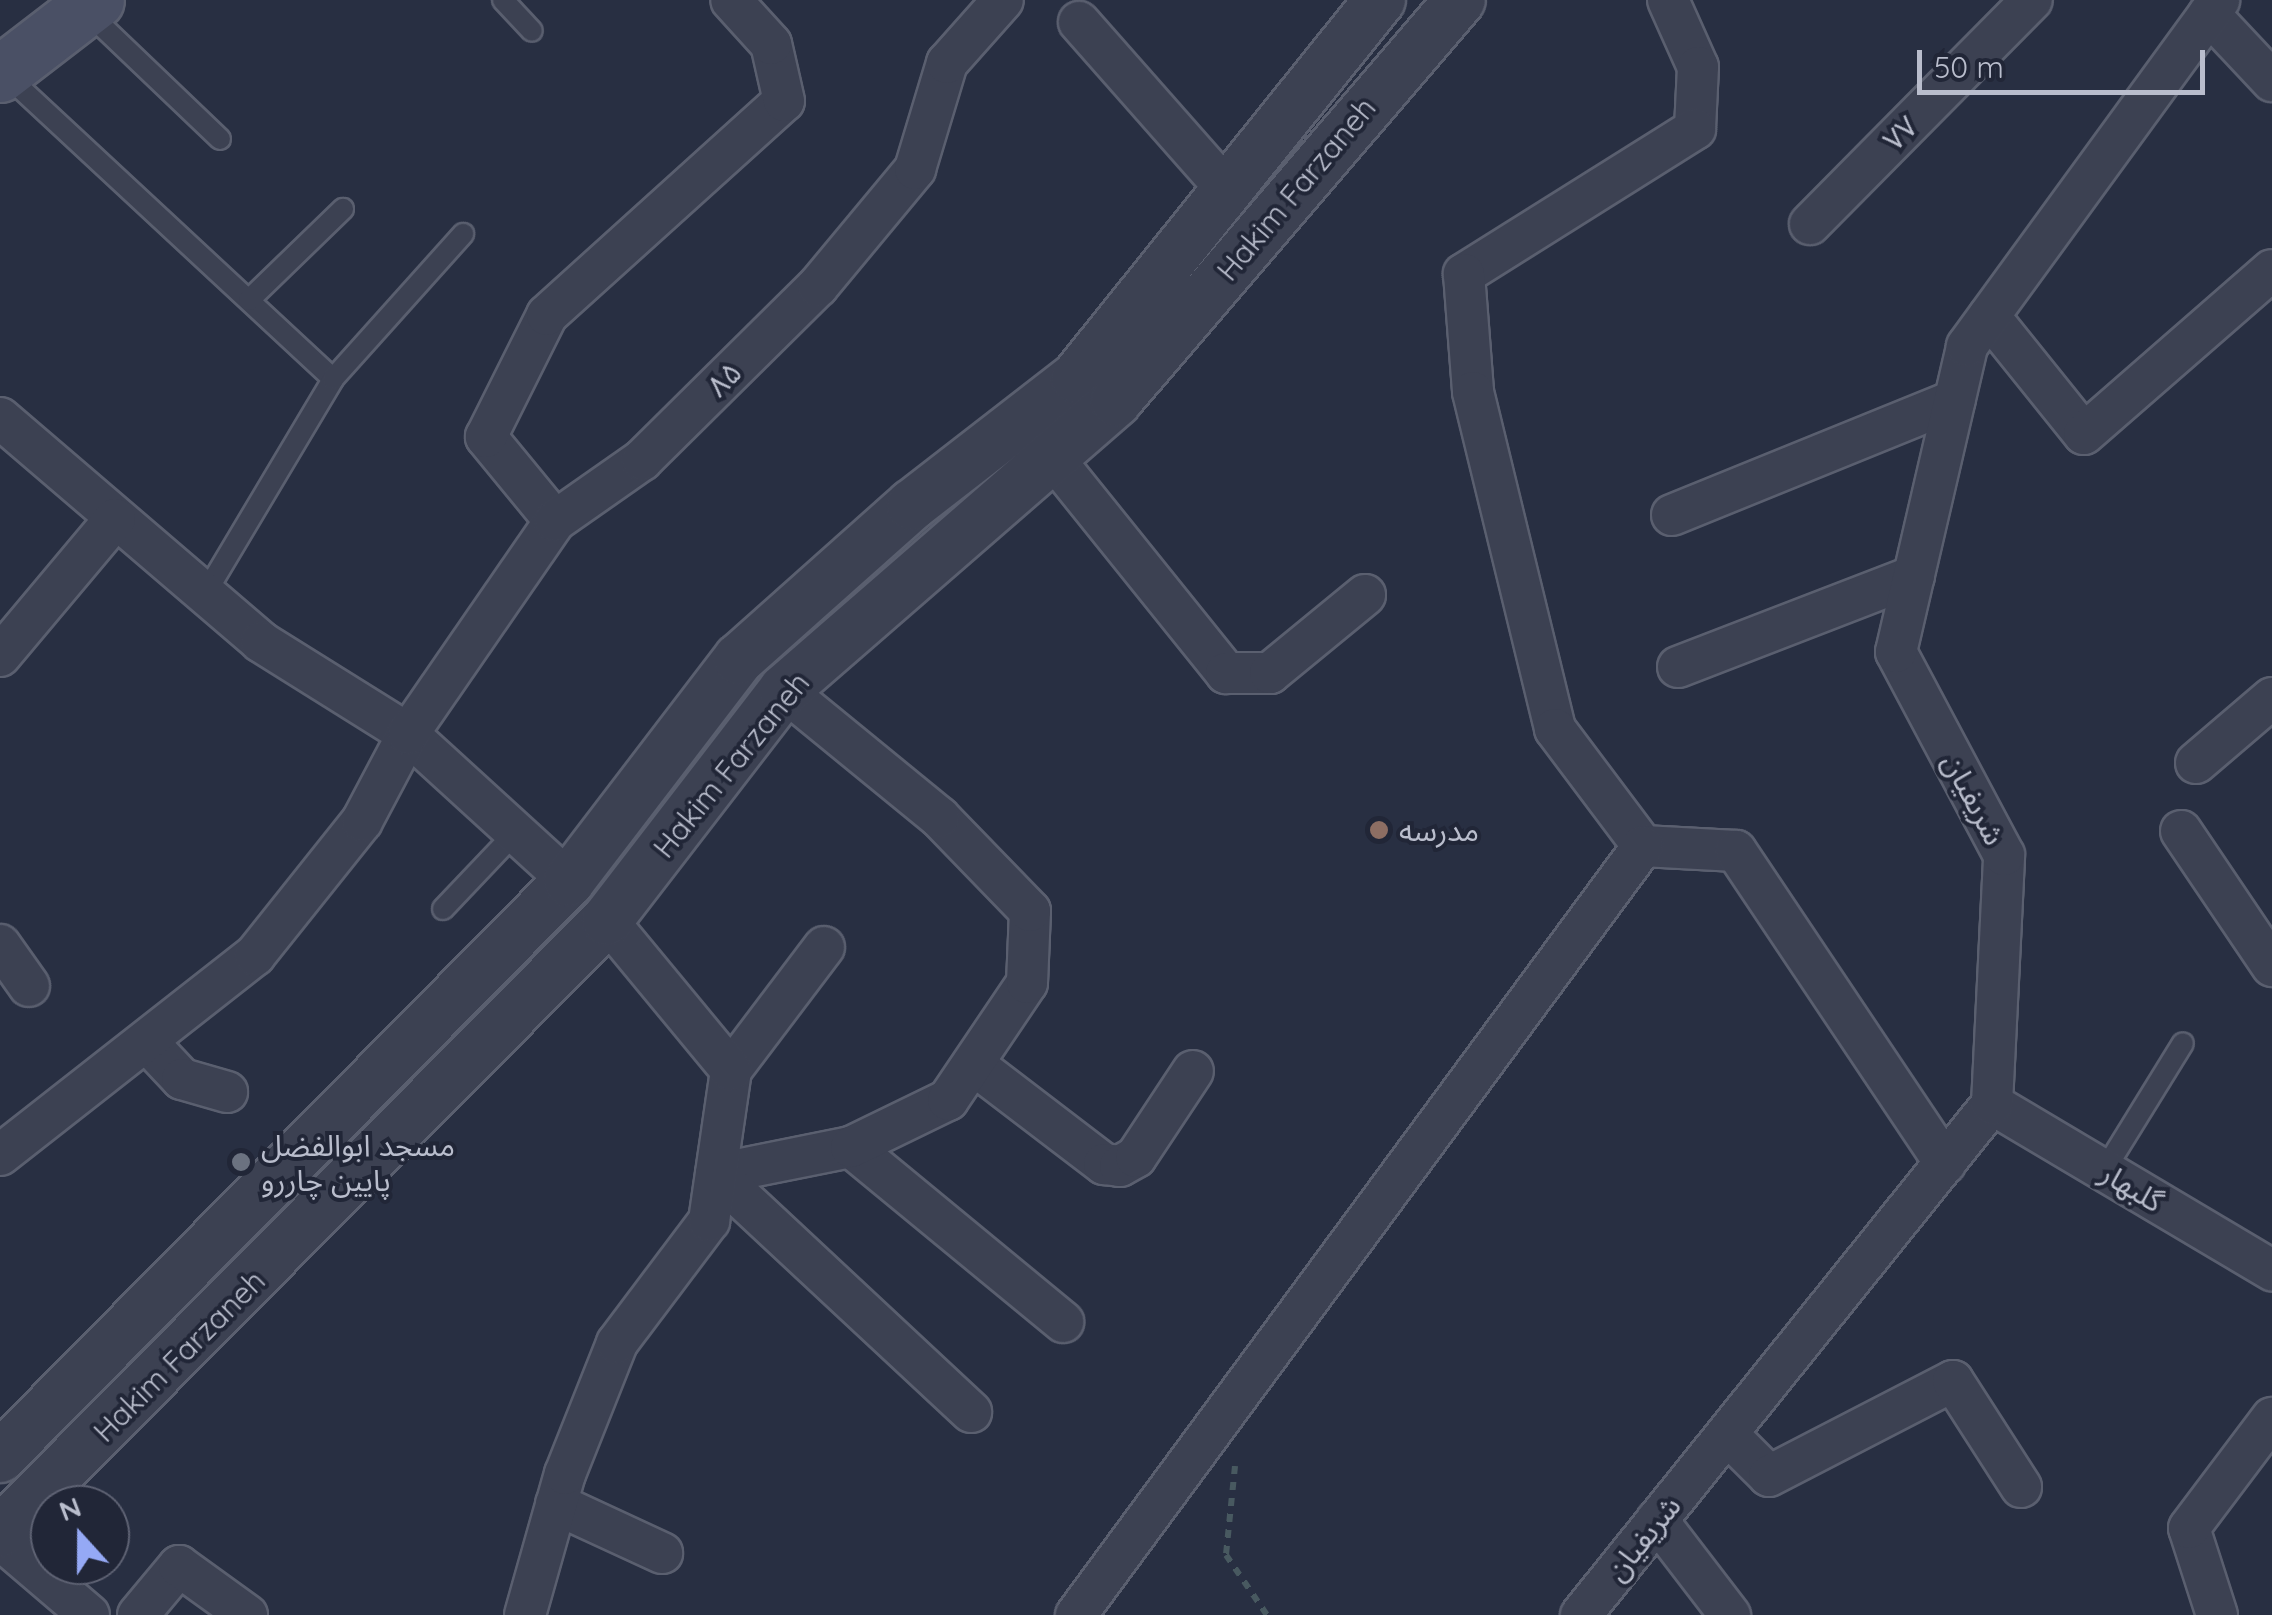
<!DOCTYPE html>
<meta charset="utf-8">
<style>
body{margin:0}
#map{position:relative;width:2272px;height:1615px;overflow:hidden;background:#282f42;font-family:Quicksand,"Noto Sans Arabic",sans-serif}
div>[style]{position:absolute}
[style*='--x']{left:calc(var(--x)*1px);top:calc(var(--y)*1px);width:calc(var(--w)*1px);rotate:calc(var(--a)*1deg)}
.path>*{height:6px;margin-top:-3px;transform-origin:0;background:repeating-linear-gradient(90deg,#485960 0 8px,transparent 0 16px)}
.roads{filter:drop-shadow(2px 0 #5a5f6f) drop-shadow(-2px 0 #5a5f6f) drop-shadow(0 2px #5a5f6f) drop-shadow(0 -2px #5a5f6f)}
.service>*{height:20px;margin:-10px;padding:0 10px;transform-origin:10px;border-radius:10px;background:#3c4152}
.minor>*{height:40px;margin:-20px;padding:0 20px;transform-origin:20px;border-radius:20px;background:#3c4152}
.tertiary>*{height:50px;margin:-25px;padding:0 25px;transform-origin:25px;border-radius:25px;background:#3c4152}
.secondary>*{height:55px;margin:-27.5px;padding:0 27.5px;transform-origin:27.5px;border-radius:27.5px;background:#4a5065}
.dots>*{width:28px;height:28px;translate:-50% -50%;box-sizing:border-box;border:5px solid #212637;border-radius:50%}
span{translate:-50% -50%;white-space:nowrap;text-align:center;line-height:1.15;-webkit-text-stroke:8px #212637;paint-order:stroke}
.street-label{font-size:30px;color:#b9bdcc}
.poi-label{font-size:30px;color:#b9bdcc}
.left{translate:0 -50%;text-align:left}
.north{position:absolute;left:30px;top:1485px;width:100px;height:100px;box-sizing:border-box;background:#212637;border:2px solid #5e6273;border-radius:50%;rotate:339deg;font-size:28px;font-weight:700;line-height:40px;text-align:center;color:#b9bdcc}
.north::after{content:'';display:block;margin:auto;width:35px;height:45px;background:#95a9f5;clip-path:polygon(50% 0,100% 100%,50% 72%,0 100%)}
.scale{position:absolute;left:1917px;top:50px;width:288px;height:45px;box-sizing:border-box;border:5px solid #b9bdcc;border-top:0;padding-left:12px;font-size:30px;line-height:35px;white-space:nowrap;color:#b9bdcc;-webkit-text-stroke:8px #212637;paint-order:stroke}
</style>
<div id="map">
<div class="path">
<div style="--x:1235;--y:1466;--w:89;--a:95.8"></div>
<div style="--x:1226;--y:1555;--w:73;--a:55.7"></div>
</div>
<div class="roads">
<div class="service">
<div style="--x:503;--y:0;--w:42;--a:46.9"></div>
<div style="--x:84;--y:9;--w:188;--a:43.7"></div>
<div style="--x:5;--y:74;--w:448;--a:42.9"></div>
<div style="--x:249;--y:300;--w:131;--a:-44.1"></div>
<div style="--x:205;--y:594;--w:250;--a:-59.2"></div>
<div style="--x:333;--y:379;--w:195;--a:-48.1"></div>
<div style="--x:443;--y:909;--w:105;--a:-46.5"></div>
<div style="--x:2104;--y:1171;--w:150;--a:-58.3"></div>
</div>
<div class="minor">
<div style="--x:1668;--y:0;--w:73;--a:65.9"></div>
<div style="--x:1698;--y:67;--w:62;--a:92.8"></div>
<div style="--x:1695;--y:129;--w:273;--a:147.9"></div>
<div style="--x:1464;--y:274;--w:118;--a:85.6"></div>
<div style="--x:1473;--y:392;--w:347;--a:76.3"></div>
<div style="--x:1555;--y:729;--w:146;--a:53.1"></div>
<div style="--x:1643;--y:846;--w:93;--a:3.1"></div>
<div style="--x:1736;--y:851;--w:376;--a:56.2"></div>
<div style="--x:2209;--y:14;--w:92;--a:46.8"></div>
<div style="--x:1079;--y:22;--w:227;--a:48.6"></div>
<div style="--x:1810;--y:224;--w:315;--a:-45.3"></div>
<div style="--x:1989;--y:316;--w:151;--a:51.2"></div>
<div style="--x:2084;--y:434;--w:249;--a:-41.1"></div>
<div style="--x:0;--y:418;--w:344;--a:40.6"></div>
<div style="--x:261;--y:642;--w:173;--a:32"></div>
<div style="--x:408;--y:734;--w:218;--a:42.4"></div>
<div style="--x:1054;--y:459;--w:275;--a:51.2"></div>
<div style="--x:1226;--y:673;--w:44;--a:0"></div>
<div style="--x:1270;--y:673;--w:123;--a:-39.4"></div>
<div style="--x:1672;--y:515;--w:305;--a:-22.1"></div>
<div style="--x:555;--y:521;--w:109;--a:-129.4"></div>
<div style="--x:486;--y:437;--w:136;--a:-63.4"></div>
<div style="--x:547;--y:315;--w:319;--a:-42.1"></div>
<div style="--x:784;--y:101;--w:58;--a:-102.8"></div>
<div style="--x:771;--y:44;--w:59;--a:-132.3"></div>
<div style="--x:0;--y:656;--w:179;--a:-50"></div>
<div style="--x:1678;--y:667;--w:253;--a:-21.1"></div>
<div style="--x:2196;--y:763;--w:100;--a:-40.5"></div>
<div style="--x:2181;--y:831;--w:163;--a:56"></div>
<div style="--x:0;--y:945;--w:50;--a:54.7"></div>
<div style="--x:149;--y:1044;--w:48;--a:46.7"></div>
<div style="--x:182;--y:1079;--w:47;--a:16.1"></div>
<div style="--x:973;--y:1064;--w:165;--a:37.4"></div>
<div style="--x:1104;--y:1164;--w:16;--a:7"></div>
<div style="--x:1120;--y:1166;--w:18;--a:-29"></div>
<div style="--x:1136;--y:1157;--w:103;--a:-56.5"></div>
<div style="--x:731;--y:1070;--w:154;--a:-52.9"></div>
<div style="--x:1992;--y:1104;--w:326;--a:30.7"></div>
<div style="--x:851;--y:1147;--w:275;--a:39.5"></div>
<div style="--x:0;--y:1155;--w:324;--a:-38.1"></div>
<div style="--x:255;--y:955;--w:171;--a:-51.4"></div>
<div style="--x:362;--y:821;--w:98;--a:-62.1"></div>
<div style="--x:408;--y:734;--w:259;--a:-55.4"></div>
<div style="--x:555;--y:521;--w:106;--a:-35"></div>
<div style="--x:642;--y:460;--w:247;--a:-44.7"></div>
<div style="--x:818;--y:286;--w:152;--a:-50.3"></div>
<div style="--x:915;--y:169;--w:111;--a:-73.2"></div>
<div style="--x:947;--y:63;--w:84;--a:-48.4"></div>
<div style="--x:716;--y:1174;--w:138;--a:-11.3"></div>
<div style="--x:851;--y:1147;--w:108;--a:-25.9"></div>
<div style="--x:948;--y:1100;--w:141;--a:-56"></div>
<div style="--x:1027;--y:983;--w:72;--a:-87.6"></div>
<div style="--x:1030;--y:911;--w:131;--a:-134.1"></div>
<div style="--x:939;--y:817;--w:200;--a:-140.7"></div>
<div style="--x:716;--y:1174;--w:349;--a:43"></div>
<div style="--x:1727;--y:1434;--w:59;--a:45"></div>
<div style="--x:1769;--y:1476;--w:207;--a:-27.3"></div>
<div style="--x:1953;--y:1381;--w:126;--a:57.3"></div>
<div style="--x:556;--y:1504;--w:117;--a:24.8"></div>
<div style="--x:1657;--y:1520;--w:120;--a:52.5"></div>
<div style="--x:0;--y:1539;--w:117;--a:40.5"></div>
<div style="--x:138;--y:1615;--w:64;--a:-50.1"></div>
<div style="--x:179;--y:1566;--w:84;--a:35.8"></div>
<div style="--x:525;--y:1615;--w:147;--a:-74.2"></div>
<div style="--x:565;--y:1474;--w:141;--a:-68.3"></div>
<div style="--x:617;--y:1343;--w:153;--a:-53"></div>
<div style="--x:709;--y:1221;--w:153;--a:-81.7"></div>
<div style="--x:731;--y:1070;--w:195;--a:-129.6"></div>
<div style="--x:1076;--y:1615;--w:955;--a:-53.6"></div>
<div style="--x:1581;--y:1615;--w:656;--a:-51.19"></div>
<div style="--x:1992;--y:1104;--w:249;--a:-87.2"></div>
<div style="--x:2004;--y:855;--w:230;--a:-118"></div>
<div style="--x:1896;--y:652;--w:314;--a:-76.9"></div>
<div style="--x:1967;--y:346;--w:428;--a:-53.9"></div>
<div style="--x:2217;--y:1615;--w:91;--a:-107.8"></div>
<div style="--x:2189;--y:1528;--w:138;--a:-53"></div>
</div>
<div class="tertiary">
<div style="--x:0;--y:1457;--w:810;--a:-45.35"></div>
<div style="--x:569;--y:881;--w:280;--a:-52.6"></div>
<div style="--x:739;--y:659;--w:232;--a:-41.7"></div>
<div style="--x:912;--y:505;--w:207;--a:-37.8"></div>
<div style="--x:1076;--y:378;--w:485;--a:-51.2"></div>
<div style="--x:0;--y:1532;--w:862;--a:-45.24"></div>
<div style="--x:607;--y:920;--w:290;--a:-52.4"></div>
<div style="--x:784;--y:690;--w:440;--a:-41"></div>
<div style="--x:1116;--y:401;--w:528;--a:-49.38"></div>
</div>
<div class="secondary">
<div style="--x:0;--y:74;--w:121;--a:-37.6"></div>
</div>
</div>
<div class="dots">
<div style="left:1379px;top:830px;background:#8d6e63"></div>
<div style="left:241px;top:1162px;background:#6b7280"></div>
</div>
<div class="street-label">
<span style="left:1900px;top:133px;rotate:-45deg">۷۷</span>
<span style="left:1296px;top:189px;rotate:-50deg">Hakim Farzaneh</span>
<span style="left:724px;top:379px;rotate:-45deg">۸۵</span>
<span style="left:731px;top:765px;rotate:-51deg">Hakim Farzaneh</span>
<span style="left:1974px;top:799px;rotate:62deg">شریفیان</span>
<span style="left:2132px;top:1187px;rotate:31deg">گلبهار</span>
<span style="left:179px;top:1356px;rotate:-45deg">Hakim Farzaneh</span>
<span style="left:1643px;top:1538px;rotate:-51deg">شریفیان</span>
</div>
<div class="poi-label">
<span class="left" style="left:1399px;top:830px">مدرسه</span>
<span class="left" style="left:261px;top:1162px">مسجد ابوالفضل<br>پایین چاررو</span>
</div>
<div class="north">N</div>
<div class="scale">50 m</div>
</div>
